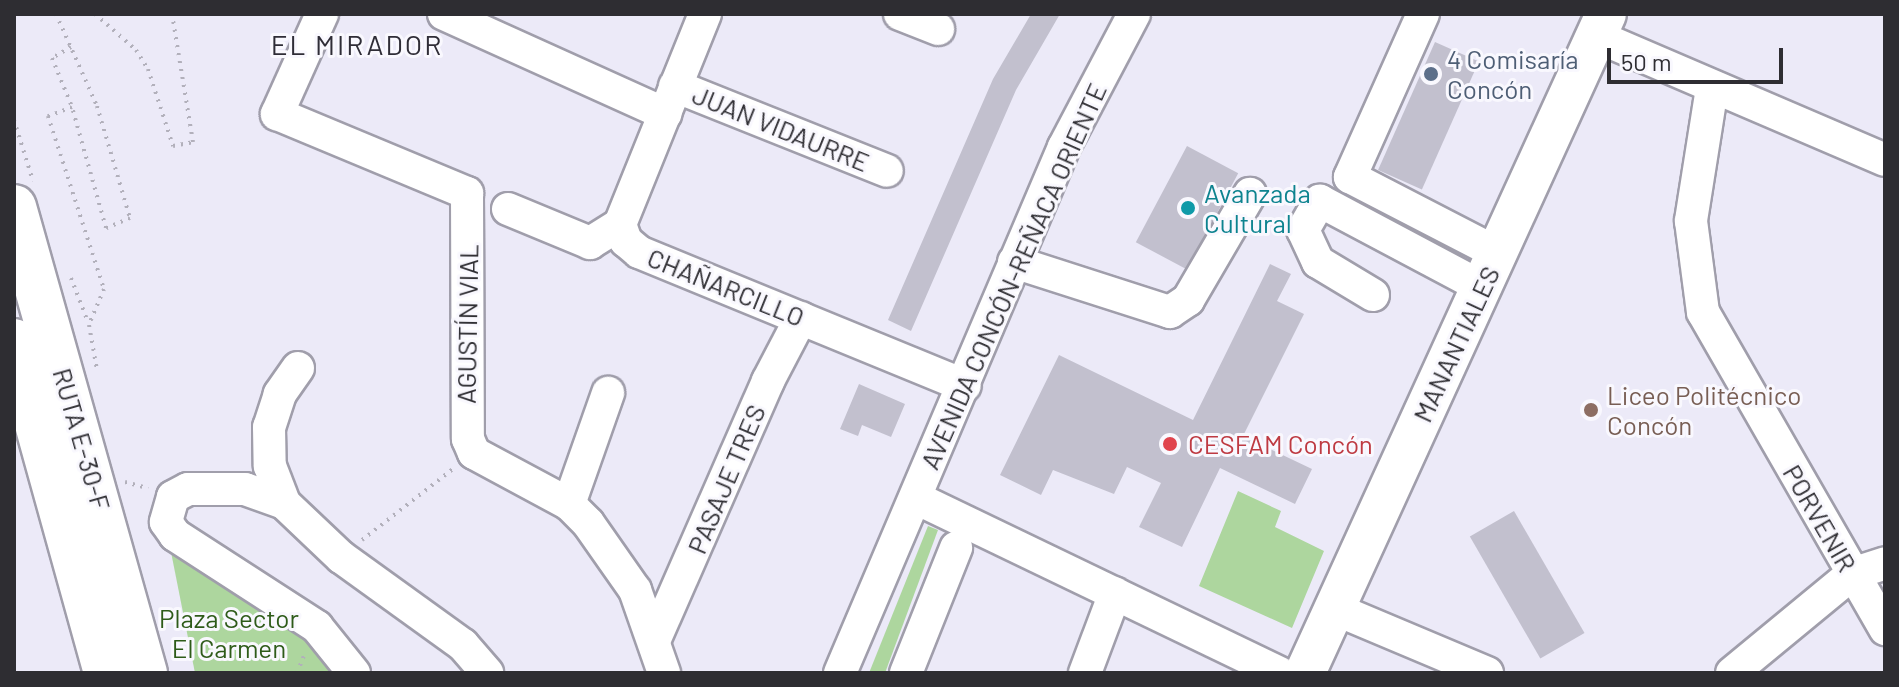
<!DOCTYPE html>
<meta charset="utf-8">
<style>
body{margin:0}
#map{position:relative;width:1899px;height:687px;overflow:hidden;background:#eceaf8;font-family:Barlow,sans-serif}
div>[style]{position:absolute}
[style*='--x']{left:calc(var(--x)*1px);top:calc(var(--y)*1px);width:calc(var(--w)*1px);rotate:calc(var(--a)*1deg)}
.green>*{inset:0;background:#add69e}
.building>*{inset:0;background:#c2c0ce;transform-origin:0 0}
.path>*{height:4px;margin-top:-2px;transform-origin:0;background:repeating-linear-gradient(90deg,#b2b0bb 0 2px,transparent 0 8px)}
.roads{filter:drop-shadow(2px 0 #a09eab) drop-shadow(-2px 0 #a09eab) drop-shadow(0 2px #a09eab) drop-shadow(0 -2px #a09eab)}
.minor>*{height:32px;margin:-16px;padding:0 16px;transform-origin:16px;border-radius:16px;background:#fff}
.major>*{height:40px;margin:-20px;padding:0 20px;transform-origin:20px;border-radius:20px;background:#fff}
.highway>*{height:44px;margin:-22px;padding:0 22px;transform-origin:22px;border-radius:22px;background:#fff}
.dots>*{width:22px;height:22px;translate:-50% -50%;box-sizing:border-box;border:4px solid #f9f8fe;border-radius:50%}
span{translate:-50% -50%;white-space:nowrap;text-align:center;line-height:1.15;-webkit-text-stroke:6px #f9f8fe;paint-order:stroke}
.service-label{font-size:26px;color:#4e5e75}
.left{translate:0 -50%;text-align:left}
.street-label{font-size:26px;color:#2e2d32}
.culture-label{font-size:26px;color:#0d838f}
.education-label{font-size:26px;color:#785e54}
.health-label{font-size:26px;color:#be3a42}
.park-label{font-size:26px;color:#2e5b19}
.neighbourhood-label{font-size:28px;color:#2f2d37;letter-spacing:2px}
.frame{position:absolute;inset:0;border:16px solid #2e2d32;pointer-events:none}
.scale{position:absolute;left:1607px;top:48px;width:176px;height:36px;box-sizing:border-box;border:4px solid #2e2d32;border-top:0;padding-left:10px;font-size:24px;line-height:28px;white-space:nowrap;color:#2e2d32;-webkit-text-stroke:6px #f9f8fe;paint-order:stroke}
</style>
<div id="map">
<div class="green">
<div style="clip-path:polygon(1238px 491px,1281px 511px,1275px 527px,1324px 551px,1292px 628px,1199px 586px)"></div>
<div style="clip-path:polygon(928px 526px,938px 530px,885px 673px,869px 673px)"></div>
<div style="clip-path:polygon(171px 552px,325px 649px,343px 673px,195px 673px)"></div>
</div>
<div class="building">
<div style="clip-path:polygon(1031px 14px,1060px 14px,1016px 90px,911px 331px,888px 320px,993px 79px)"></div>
<div style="left:1435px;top:42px;width:48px;height:140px;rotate:24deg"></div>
<div style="left:1187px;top:146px;width:58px;height:109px;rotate:28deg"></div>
<div style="clip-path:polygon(1270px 264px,1291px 274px,1277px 301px,1304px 314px,1243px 436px,1312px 469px,1295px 504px,1220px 468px,1182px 547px,1139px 527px,1161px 483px,1127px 467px,1114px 494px,1053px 470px,1041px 495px,1000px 475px,1059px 355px,1193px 420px)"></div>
<div style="clip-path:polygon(859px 384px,905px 404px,891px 437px,862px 425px,858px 436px,840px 429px)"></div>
<div style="left:1514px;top:511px;width:141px;height:51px;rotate:60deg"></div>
</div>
<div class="path">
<div style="--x:56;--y:14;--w:101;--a:66"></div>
<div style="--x:97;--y:106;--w:117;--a:73.6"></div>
<div style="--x:130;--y:218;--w:26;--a:157"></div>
<div style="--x:106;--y:228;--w:126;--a:-105.7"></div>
<div style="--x:72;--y:107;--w:26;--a:159"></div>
<div style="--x:48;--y:116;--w:182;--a:72.1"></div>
<div style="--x:104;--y:289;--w:39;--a:113"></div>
<div style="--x:89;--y:325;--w:46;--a:79.9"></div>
<div style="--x:95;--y:14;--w:55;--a:41.3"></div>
<div style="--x:136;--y:50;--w:22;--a:58"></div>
<div style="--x:148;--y:69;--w:81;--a:72"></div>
<div style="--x:173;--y:146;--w:20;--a:-11"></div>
<div style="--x:193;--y:142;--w:130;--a:-99.3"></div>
<div style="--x:71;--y:47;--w:22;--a:150"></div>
<div style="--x:52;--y:58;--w:53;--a:67.8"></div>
<div style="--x:14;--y:120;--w:64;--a:72.7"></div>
<div style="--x:71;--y:278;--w:47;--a:68.9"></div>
<div style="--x:125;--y:482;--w:24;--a:15"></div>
<div style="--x:362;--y:540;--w:115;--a:-38"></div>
<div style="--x:297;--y:673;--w:22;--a:-68"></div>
</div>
<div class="roads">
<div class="minor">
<div style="--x:322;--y:14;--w:110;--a:114.2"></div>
<div style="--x:277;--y:114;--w:206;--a:22.6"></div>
<div style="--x:467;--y:193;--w:246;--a:89.8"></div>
<div style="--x:468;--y:439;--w:15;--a:67"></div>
<div style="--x:474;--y:453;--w:108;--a:28.2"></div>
<div style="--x:569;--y:504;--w:27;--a:45"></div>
<div style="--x:588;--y:523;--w:82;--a:55"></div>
<div style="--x:635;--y:590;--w:88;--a:70.7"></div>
<div style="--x:444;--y:14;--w:243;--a:24.3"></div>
<div style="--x:705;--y:14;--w:227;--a:112"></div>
<div style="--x:620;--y:224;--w:18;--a:71"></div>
<div style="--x:626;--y:241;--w:17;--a:40"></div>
<div style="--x:639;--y:252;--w:352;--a:22.3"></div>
<div style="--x:900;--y:14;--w:41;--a:21.5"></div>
<div style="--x:1423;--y:14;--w:179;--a:114.1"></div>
<div style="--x:1350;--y:177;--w:165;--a:27.3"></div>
<div style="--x:1596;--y:36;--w:314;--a:23.2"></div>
<div style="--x:675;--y:86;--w:228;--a:21.8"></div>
<div style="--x:1712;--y:88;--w:135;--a:99"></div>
<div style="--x:1691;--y:221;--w:92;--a:82.5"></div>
<div style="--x:1703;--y:312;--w:366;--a:60.1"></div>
<div style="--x:508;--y:209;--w:89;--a:22.5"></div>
<div style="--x:590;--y:243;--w:36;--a:-32"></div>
<div style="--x:1014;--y:262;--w:164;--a:17.8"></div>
<div style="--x:1170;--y:312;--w:22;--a:-34"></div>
<div style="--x:1188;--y:300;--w:123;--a:-59.7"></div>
<div style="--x:1373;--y:295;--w:64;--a:-149"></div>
<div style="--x:1318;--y:262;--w:35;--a:-115"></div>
<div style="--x:1303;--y:230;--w:34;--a:-60"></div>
<div style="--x:1320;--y:201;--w:183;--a:28"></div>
<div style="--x:298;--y:368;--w:32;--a:125"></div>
<div style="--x:280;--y:394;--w:35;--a:108"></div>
<div style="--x:269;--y:427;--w:39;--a:89"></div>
<div style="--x:270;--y:466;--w:40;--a:69"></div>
<div style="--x:284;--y:503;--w:79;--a:43.5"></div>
<div style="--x:341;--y:557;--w:150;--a:35.8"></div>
<div style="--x:463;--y:645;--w:37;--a:49"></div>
<div style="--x:916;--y:498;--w:403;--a:25.7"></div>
<div style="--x:284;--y:503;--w:41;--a:-160.3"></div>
<div style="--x:245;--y:489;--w:57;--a:180"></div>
<div style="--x:188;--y:489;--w:17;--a:152"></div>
<div style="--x:173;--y:497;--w:26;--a:106"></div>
<div style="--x:166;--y:522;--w:16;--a:55"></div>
<div style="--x:175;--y:535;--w:169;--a:32.9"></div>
<div style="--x:317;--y:627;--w:59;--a:51.2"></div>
<div style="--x:569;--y:504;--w:118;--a:-70.6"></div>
<div style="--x:1335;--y:609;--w:165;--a:22.8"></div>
<div style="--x:654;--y:641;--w:284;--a:-66.3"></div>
<div style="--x:768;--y:381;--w:71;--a:-62.4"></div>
<div style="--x:840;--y:673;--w:572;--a:-66.93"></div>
<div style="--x:1064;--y:147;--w:150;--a:-62.2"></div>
<div style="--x:906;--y:673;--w:135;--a:-68.2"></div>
<div style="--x:1085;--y:673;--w:85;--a:-69.4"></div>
<div style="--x:1732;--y:673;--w:156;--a:-39.5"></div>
<div style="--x:1852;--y:574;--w:35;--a:-18"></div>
</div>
<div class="major">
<div style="--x:1305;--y:673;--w:724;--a:-65.45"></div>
</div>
<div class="highway">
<div style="--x:14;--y:207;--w:484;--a:74.3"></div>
<div style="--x:14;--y:341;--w:345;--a:74.5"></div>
</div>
</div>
<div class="dots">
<div style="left:1431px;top:74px;background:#5c6f8a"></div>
<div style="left:1188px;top:208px;background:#0f9aa8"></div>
<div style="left:1591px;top:410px;background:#8d6e63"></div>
<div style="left:1170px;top:444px;background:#e0444e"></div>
</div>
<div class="service-label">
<span class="left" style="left:1447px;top:74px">4 Comisaría<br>Concón</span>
</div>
<div class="street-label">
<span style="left:781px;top:128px;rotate:22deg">JUAN VIDAURRE</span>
<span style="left:1013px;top:276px;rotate:-66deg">AVENIDA CONCÓN-REÑACA ORIENTE</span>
<span style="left:726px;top:287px;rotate:22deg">CHAÑARCILLO</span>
<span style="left:467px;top:324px;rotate:-89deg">AGUSTÍN VIAL</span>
<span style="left:1456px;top:344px;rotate:-65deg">MANANTIALES</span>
<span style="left:82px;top:439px;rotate:74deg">RUTA E-30-F</span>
<span style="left:726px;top:479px;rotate:-67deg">PASAJE TRES</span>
<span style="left:1820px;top:518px;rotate:60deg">PORVENIR</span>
</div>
<div class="culture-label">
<span class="left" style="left:1204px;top:208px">Avanzada<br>Cultural</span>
</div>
<div class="education-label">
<span class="left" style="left:1607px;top:410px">Liceo Politécnico<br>Concón</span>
</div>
<div class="health-label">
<span class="left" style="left:1188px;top:444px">CESFAM Concón</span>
</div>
<div class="park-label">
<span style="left:229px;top:633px">Plaza Sector<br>El Carmen</span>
</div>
<div class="neighbourhood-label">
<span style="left:357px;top:44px">EL MIRADOR</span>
</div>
<div class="frame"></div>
<div class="scale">50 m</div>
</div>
